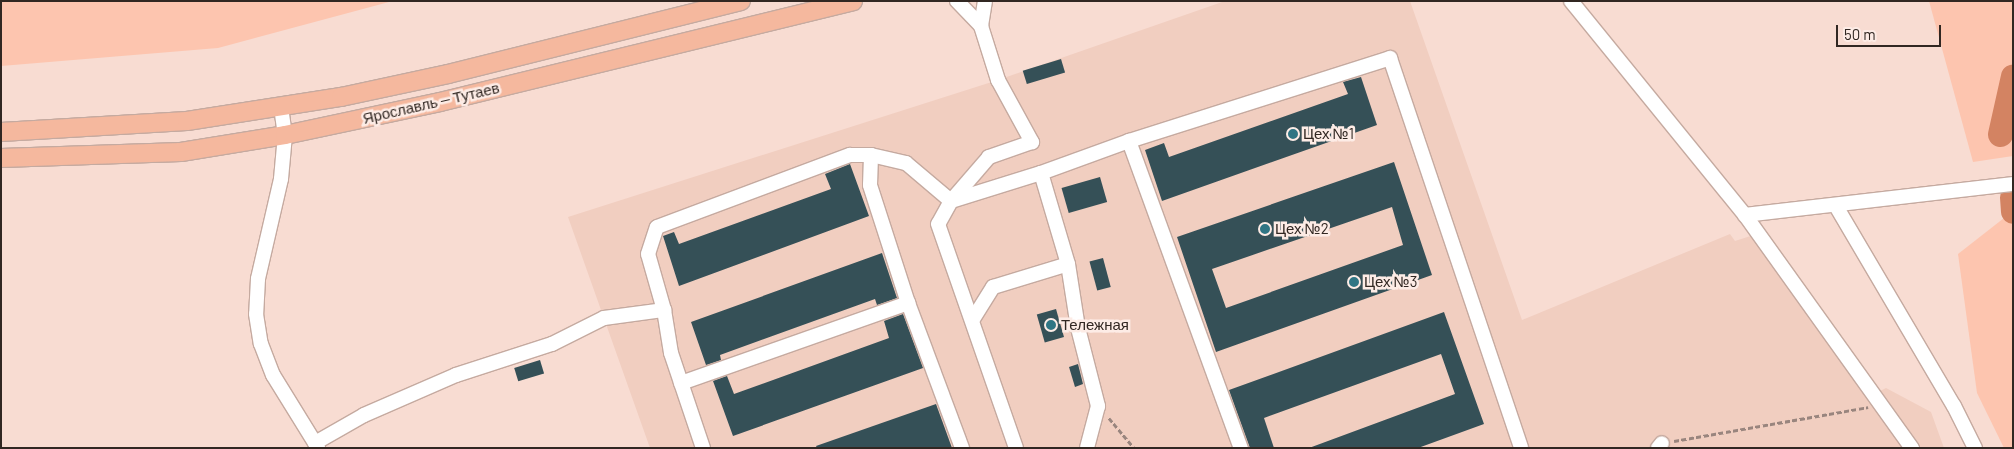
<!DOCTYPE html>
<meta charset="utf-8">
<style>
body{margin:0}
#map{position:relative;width:2014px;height:449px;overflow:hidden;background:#f8dcd2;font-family:Barlow,sans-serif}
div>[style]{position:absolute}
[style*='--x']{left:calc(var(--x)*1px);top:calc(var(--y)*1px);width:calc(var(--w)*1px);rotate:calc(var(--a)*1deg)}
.built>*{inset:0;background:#f1cec0}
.green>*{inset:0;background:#fdc5af}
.river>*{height:25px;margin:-12.5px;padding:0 12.5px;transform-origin:12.5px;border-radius:12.5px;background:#d38362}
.building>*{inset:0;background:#355057;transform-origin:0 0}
.path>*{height:2.5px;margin-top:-1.25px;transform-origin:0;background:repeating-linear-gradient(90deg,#99857e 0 5px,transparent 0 7.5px)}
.roads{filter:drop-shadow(1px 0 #c5aaa0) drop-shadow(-1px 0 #c5aaa0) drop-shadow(0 1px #c5aaa0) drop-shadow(0 -1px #c5aaa0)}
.minor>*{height:14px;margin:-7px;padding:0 7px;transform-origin:7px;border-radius:7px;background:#fff}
.major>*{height:18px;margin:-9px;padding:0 9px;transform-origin:9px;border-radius:9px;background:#f5b89e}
.dots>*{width:14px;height:14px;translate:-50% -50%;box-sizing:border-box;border:2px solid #fdece6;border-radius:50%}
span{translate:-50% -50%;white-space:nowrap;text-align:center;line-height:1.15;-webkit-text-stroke:5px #fdece6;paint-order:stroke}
.street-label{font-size:15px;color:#312722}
.poi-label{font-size:15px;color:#312722}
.left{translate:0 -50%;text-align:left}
.frame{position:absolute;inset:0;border:2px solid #312722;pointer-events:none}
.scale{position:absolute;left:1836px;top:25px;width:105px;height:22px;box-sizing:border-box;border:2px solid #312722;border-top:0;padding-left:6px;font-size:15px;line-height:18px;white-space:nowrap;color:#312722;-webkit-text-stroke:4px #fdece6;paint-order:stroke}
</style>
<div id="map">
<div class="built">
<div style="clip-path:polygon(1225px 1px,1410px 1px,1522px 320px,1730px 234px,1735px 241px,1760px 233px,1876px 393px,1886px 388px,1931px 412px,1944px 448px,650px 448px,568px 217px,998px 80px)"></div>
</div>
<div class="green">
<div style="clip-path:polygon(1px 1px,389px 1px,389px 2px,218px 48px,1px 66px)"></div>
<div style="clip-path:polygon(1929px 1px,2013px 1px,2013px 156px,1973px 162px)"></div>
<div style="clip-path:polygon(2013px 211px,2013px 448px,2004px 448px,1977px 393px,1958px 254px)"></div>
</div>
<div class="river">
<div style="--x:2000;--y:134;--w:59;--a:-77.4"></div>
<div style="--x:2012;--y:197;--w:14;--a:86"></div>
</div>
<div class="building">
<div style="left:1061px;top:59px;width:14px;height:40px;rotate:73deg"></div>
<div style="clip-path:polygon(1361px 77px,1377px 125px,1162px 201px,1145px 150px,1164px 143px,1169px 157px,1348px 94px,1343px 82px)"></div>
<div style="clip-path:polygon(evenodd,1394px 162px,1432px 275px,1216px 352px,1177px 237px,1394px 162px,1392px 207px,1403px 245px,1226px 308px,1212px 269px,1392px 207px)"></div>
<div style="clip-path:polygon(850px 164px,869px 216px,679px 286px,663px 236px,674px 232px,679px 244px,831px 189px,825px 174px)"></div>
<div style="left:1100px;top:177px;width:26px;height:40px;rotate:74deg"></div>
<div style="clip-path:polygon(882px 253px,897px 298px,877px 305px,875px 299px,720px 355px,721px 360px,706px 365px,691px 322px)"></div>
<div style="left:1103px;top:258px;width:30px;height:14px;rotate:75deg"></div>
<div style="left:1056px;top:309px;width:29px;height:20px;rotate:74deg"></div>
<div style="clip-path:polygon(1444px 312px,1484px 424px,1418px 448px,1309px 448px,1455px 394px,1441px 354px,1264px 418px,1274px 448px,1250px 448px,1229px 390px)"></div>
<div style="clip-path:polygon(903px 314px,923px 368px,733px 436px,713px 381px,727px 376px,734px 394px,889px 338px,884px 321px)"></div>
<div style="left:540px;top:360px;width:14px;height:27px;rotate:73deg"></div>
<div style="clip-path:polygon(1078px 364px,1083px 384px,1075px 387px,1069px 367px)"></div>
<div style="clip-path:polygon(936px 404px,952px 448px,817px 448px,816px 446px)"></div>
</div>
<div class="path">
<div style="--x:1109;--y:418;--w:39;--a:50"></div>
<div style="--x:1674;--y:441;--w:197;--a:-9.9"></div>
</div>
<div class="roads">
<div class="minor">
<div style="--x:957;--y:1;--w:35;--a:46"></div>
<div style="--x:981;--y:26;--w:57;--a:72.5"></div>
<div style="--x:998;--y:80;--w:71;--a:61.3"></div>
<div style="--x:1032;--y:142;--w:46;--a:160.8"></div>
<div style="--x:989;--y:157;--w:58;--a:130.8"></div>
<div style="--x:951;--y:201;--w:26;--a:119"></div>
<div style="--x:938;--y:224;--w:237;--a:70.8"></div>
<div style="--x:1571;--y:1;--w:276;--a:50.9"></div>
<div style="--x:1745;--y:215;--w:270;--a:-6.6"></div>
<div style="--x:981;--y:26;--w:25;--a:-81"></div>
<div style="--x:281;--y:107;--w:28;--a:82"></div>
<div style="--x:285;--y:135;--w:44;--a:95.2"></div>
<div style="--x:281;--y:179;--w:103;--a:103"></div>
<div style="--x:258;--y:279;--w:35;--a:93"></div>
<div style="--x:256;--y:314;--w:30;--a:81"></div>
<div style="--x:261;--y:344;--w:33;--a:69"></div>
<div style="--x:273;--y:375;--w:86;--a:58.3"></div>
<div style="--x:1129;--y:141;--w:327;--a:70"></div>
<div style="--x:1041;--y:173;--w:94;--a:-20"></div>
<div style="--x:1129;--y:141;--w:274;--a:-17.6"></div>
<div style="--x:1390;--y:58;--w:411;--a:71.4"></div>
<div style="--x:1836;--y:206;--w:232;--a:59.5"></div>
<div style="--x:1954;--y:406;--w:47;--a:63.4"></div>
<div style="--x:1745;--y:215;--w:287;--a:54.4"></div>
<div style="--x:973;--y:319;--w:38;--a:-58"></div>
<div style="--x:993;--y:287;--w:78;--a:-17"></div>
<div style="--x:1068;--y:264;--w:65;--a:81.1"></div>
<div style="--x:1078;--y:328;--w:81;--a:75.6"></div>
<div style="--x:1098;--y:406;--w:43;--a:104.7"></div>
<div style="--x:681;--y:383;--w:241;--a:-19.4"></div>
<div style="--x:315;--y:443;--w:56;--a:-29.7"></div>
<div style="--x:364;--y:415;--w:100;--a:-23.5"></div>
<div style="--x:456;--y:375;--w:101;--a:-17.9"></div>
<div style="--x:552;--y:344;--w:58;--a:-26.6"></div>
<div style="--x:604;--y:318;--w:61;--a:-7.6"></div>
<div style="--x:703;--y:448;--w:100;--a:-108.6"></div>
<div style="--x:671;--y:353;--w:44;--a:-99.2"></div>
<div style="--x:664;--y:310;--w:58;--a:-105.9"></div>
<div style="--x:648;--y:254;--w:28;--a:-72"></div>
<div style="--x:657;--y:227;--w:206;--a:-20.5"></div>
<div style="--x:850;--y:155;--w:21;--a:0"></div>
<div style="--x:962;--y:448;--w:155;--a:-110.4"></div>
<div style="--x:908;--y:303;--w:124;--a:-107.9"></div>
<div style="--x:870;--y:185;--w:30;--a:-88"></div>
<div style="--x:871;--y:155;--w:36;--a:13"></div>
<div style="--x:906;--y:163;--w:59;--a:40.2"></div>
<div style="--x:951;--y:201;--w:94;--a:-17.3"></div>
<div style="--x:1041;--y:173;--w:95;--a:73.5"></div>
<div style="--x:1658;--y:448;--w:6;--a:-51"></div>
</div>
<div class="major">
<div style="--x:1;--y:132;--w:186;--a:-3.4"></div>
<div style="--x:187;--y:121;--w:156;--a:-8.9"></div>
<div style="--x:341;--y:97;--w:109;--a:-12.1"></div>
<div style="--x:448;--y:74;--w:302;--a:-14"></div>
<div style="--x:1;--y:158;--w:180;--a:-1.9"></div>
<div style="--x:181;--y:152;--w:105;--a:-9.3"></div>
<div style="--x:285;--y:135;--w:158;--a:-12"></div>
<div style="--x:440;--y:102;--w:425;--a:-13.7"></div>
</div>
</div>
<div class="dots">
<div style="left:1293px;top:134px;background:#307584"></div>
<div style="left:1265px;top:229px;background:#307584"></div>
<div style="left:1354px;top:282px;background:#307584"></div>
<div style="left:1051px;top:325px;background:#307584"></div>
</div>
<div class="street-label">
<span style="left:431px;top:103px;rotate:-13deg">Ярославль — Тутаев</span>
</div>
<div class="poi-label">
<span class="left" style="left:1303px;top:134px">Цех №1</span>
<span class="left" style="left:1275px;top:229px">Цех №2</span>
<span class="left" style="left:1364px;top:282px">Цех №3</span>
<span class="left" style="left:1061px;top:325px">Тележная</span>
</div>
<div class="frame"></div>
<div class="scale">50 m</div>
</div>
